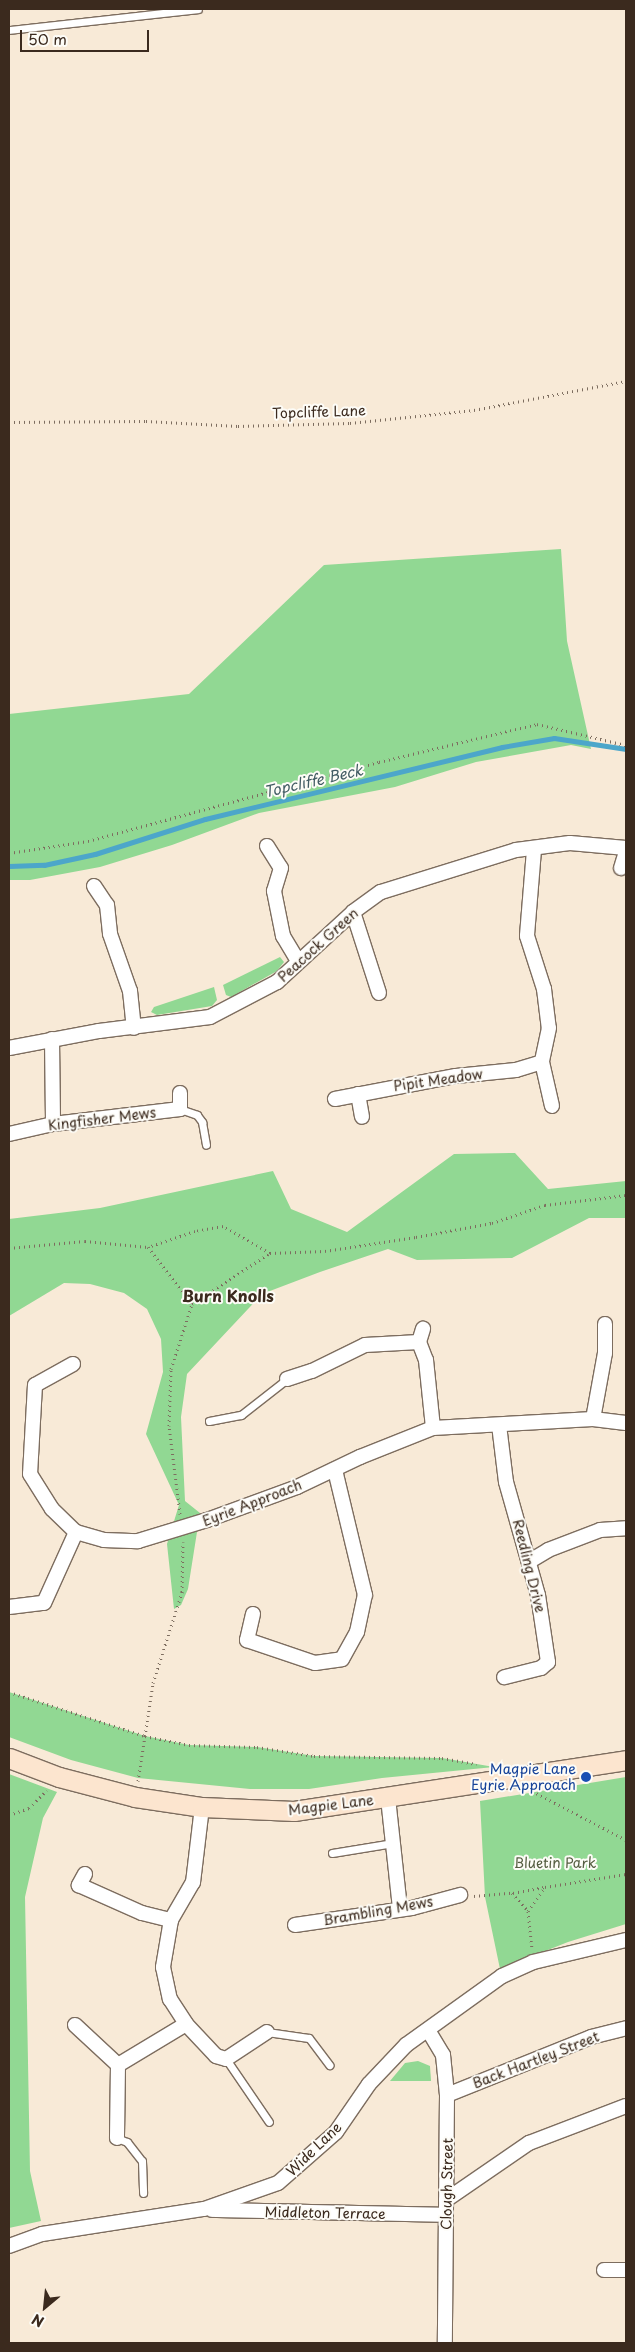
<!DOCTYPE html>
<style>
body{margin:0}
#map{position:relative;width:635px;height:2352px;overflow:hidden;background:#f8ead7;font-family:"Playpen Sans",sans-serif}
div>[style]{position:absolute}
[style*='--x']{left:calc(var(--x)*1px);top:calc(var(--y)*1px);width:calc(var(--w)*1px);rotate:calc(var(--a)*1deg)}
.green>*{inset:0;background:#91d893}
.stream>*{height:5px;margin:-2.5px;padding:0 2.5px;transform-origin:2.5px;border-radius:2.5px;background:#4ca6ca}
.path>*{height:3px;margin-top:-1.5px;transform-origin:0;background:repeating-linear-gradient(90deg,#7d6d5f 0 1px,transparent 0 5px)}
.roads{filter:drop-shadow(1px 0 #7d6d5f) drop-shadow(-1px 0 #7d6d5f) drop-shadow(0 1px #7d6d5f) drop-shadow(0 -1px #7d6d5f)}
.lane>*{height:7px;margin:-3.5px;padding:0 3.5px;transform-origin:3.5px;border-radius:3.5px;background:#fff}
.street>*{height:14px;margin:-7px;padding:0 7px;transform-origin:7px;border-radius:7px;background:#fff}
.secondary>*{height:19px;margin:-9.5px;padding:0 9.5px;transform-origin:9.5px;border-radius:9.5px;background:#fce5cf}
.dots>*{width:14px;height:14px;translate:-50% -50%;box-sizing:border-box;border:2px solid #fdfcf7;border-radius:50%}
span{translate:-50% -50%;white-space:nowrap;text-align:center;line-height:1.15;-webkit-text-stroke:4px #fdfcf7;paint-order:stroke}
.street-label{font-size:14px;color:#3b2a1e}
.transit-label{font-size:14px;color:#164399}
.right{translate:-100% -50%;text-align:right}
.park-label{font-size:14px;color:#555e41}
.water-label{font-size:15px;color:#425c63;font-style:italic}
.quarter-label{font-size:16px;color:#3b2a1e;font-weight:700}
.frame{position:absolute;inset:0;border:10px solid #3b2a1e;pointer-events:none}
.north{position:absolute;left:20px;top:2282px;width:50px;height:50px;-webkit-text-stroke:4px #fdfcf7;paint-order:stroke;rotate:208deg;font-size:14px;font-weight:700;line-height:20px;text-align:center;color:#3b2a1e}
.north::after{content:'';display:block;margin:auto;width:18px;height:22px;background:#3b2a1e;clip-path:polygon(50% 0,100% 100%,50% 72%,0 100%)}
.scale{position:absolute;left:20px;top:30px;width:129px;height:22px;box-sizing:border-box;border:2px solid #3b2a1e;border-top:0;padding-left:6px;font-size:15px;line-height:18px;white-space:nowrap;color:#3b2a1e;-webkit-text-stroke:4px #fdfcf7;paint-order:stroke}
</style>
<div id="map">
<div class="green">
<div style="clip-path:polygon(561px 549px,567px 641px,591px 749px,571px 745px,476px 762px,395px 787px,259px 813px,172px 845px,100px 867px,30px 880px,9px 880px,9px 714px,189px 694px,324px 565px)"></div>
<div style="clip-path:polygon(280px 957px,284px 962px,277px 971px,231px 997px,226px 995px,223px 985px)"></div>
<div style="clip-path:polygon(214px 987px,217px 1000px,212px 1006px,157px 1015px,151px 1012px,154px 1007px)"></div>
<div style="clip-path:polygon(515px 1153px,548px 1189px,626px 1181px,626px 1218px,589px 1218px,512px 1258px,417px 1260px,388px 1249px,320px 1272px,262px 1294px,187px 1374px,181px 1417px,185px 1501px,200px 1513px,188px 1589px,181px 1605px,174px 1609px,167px 1544px,179px 1505px,146px 1434px,163px 1372px,161px 1339px,147px 1309px,124px 1293px,90px 1284px,64px 1283px,9px 1316px,9px 1219px,100px 1208px,273px 1171px,291px 1209px,347px 1232px,454px 1154px)"></div>
<div style="clip-path:polygon(9px 1692px,145px 1736px,189px 1745px,257px 1747px,314px 1756px,442px 1758px,494px 1767px,382px 1778px,309px 1789px,250px 1789px,138px 1778px,71px 1760px,9px 1737px)"></div>
<div style="clip-path:polygon(9px 1774px,57px 1792px,43px 1818px,25px 1897px,30px 2171px,41px 2221px,9px 2228px)"></div>
<div style="clip-path:polygon(626px 1777px,626px 1924px,568px 1942px,500px 1969px,485px 1897px,480px 1801px)"></div>
<div style="clip-path:polygon(418px 2061px,430px 2066px,431px 2081px,390px 2081px,405px 2063px)"></div>
</div>
<div class="stream">
<div style="--x:9;--y:866;--w:35;--a:-2"></div>
<div style="--x:44;--y:865;--w:52;--a:-12.2"></div>
<div style="--x:95;--y:854;--w:115;--a:-17.7"></div>
<div style="--x:205;--y:819;--w:306;--a:-13.6"></div>
<div style="--x:502;--y:747;--w:53;--a:-9.8"></div>
<div style="--x:554;--y:738;--w:73;--a:8.7"></div>
</div>
<div class="path">
<div style="--x:9;--y:422;--w:137;--a:-0.4"></div>
<div style="--x:146;--y:421;--w:92;--a:3.1"></div>
<div style="--x:238;--y:426;--w:112;--a:-1.5"></div>
<div style="--x:350;--y:423;--w:125;--a:-6"></div>
<div style="--x:474;--y:410;--w:155;--a:-10.8"></div>
<div style="--x:9;--y:853;--w:80;--a:-8.6"></div>
<div style="--x:88;--y:841;--w:302;--a:-15.2"></div>
<div style="--x:379;--y:762;--w:163;--a:-13.5"></div>
<div style="--x:537;--y:724;--w:91;--a:13.3"></div>
<div style="--x:9;--y:1248;--w:76;--a:-5.3"></div>
<div style="--x:85;--y:1241;--w:63;--a:5.4"></div>
<div style="--x:270;--y:1253;--w:55;--a:-2.1"></div>
<div style="--x:325;--y:1251;--w:92;--a:-8.7"></div>
<div style="--x:416;--y:1237;--w:77;--a:-10.4"></div>
<div style="--x:492;--y:1223;--w:56;--a:-18.8"></div>
<div style="--x:545;--y:1205;--w:82;--a:-7"></div>
<div style="--x:180;--y:1514;--w:89;--a:-97.1"></div>
<div style="--x:169;--y:1426;--w:57;--a:-88"></div>
<div style="--x:171;--y:1369;--w:68;--a:-72.1"></div>
<div style="--x:192;--y:1304;--w:93;--a:-33.2"></div>
<div style="--x:270;--y:1253;--w:54;--a:-150.1"></div>
<div style="--x:223;--y:1226;--w:28;--a:170"></div>
<div style="--x:195;--y:1231;--w:50;--a:161.2"></div>
<div style="--x:148;--y:1247;--w:72;--a:52.3"></div>
<div style="--x:9;--y:1692;--w:143;--a:17.9"></div>
<div style="--x:145;--y:1736;--w:54;--a:-81.4"></div>
<div style="--x:153;--y:1683;--w:96;--a:-72.3"></div>
<div style="--x:182;--y:1592;--w:50;--a:-88.9"></div>
<div style="--x:138;--y:1781;--w:46;--a:-81.2"></div>
<div style="--x:145;--y:1736;--w:45;--a:11.6"></div>
<div style="--x:189;--y:1745;--w:68;--a:1.7"></div>
<div style="--x:257;--y:1747;--w:58;--a:9"></div>
<div style="--x:314;--y:1756;--w:128;--a:0.9"></div>
<div style="--x:442;--y:1758;--w:35;--a:10"></div>
<div style="--x:532;--y:1791;--w:106;--a:27.5"></div>
<div style="--x:9;--y:1815;--w:21;--a:-19"></div>
<div style="--x:29;--y:1808;--w:25;--a:-45"></div>
<div style="--x:513;--y:1893;--w:33;--a:-11"></div>
<div style="--x:474;--y:1896;--w:38;--a:-5"></div>
<div style="--x:512;--y:1893;--w:24;--a:48"></div>
<div style="--x:528;--y:1911;--w:29;--a:-55"></div>
<div style="--x:545;--y:1887;--w:82;--a:-9.1"></div>
<div style="--x:528;--y:1911;--w:36;--a:84"></div>
</div>
<div class="roads">
<div class="lane">
<div style="--x:9;--y:30;--w:190;--a:-6.3"></div>
<div style="--x:180;--y:1109;--w:18;--a:19"></div>
<div style="--x:197;--y:1115;--w:9;--a:54"></div>
<div style="--x:202;--y:1122;--w:23;--a:80"></div>
<div style="--x:209;--y:1421;--w:33;--a:-11"></div>
<div style="--x:241;--y:1415;--w:58;--a:-38"></div>
<div style="--x:332;--y:1853;--w:62;--a:-9.3"></div>
<div style="--x:267;--y:2032;--w:42;--a:8.1"></div>
<div style="--x:309;--y:2038;--w:34;--a:53"></div>
<div style="--x:226;--y:2059;--w:76;--a:55.7"></div>
<div style="--x:117;--y:2138;--w:11;--a:22"></div>
<div style="--x:127;--y:2142;--w:24;--a:52"></div>
<div style="--x:142;--y:2161;--w:32;--a:88"></div>
</div>
<div class="street">
<div style="--x:267;--y:846;--w:26;--a:58"></div>
<div style="--x:281;--y:868;--w:24;--a:107"></div>
<div style="--x:274;--y:891;--w:46;--a:78.7"></div>
<div style="--x:283;--y:936;--w:29;--a:59"></div>
<div style="--x:534;--y:850;--w:86;--a:94.7"></div>
<div style="--x:527;--y:936;--w:56;--a:72.2"></div>
<div style="--x:544;--y:989;--w:39;--a:83"></div>
<div style="--x:549;--y:1028;--w:35;--a:102"></div>
<div style="--x:542;--y:1062;--w:45;--a:77.2"></div>
<div style="--x:621;--y:868;--w:17;--a:-73"></div>
<div style="--x:94;--y:886;--w:23;--a:56"></div>
<div style="--x:107;--y:905;--w:29;--a:84"></div>
<div style="--x:110;--y:934;--w:60;--a:70.7"></div>
<div style="--x:130;--y:991;--w:37;--a:84"></div>
<div style="--x:353;--y:912;--w:85;--a:72.2"></div>
<div style="--x:52;--y:1039;--w:85;--a:89.3"></div>
<div style="--x:9;--y:1048;--w:92;--a:-10.7"></div>
<div style="--x:99;--y:1031;--w:112;--a:-7.2"></div>
<div style="--x:210;--y:1017;--w:76;--a:-27.6"></div>
<div style="--x:277;--y:982;--w:103;--a:-42.6"></div>
<div style="--x:353;--y:912;--w:34;--a:-36"></div>
<div style="--x:381;--y:892;--w:141;--a:-17.3"></div>
<div style="--x:516;--y:850;--w:54;--a:-7.4"></div>
<div style="--x:570;--y:843;--w:56;--a:5.1"></div>
<div style="--x:358;--y:1094;--w:23;--a:80"></div>
<div style="--x:335;--y:1099;--w:123;--a:-10.8"></div>
<div style="--x:456;--y:1076;--w:60;--a:-5.7"></div>
<div style="--x:516;--y:1070;--w:27;--a:-17"></div>
<div style="--x:9;--y:1134;--w:45;--a:-12.8"></div>
<div style="--x:53;--y:1124;--w:128;--a:-6.7"></div>
<div style="--x:180;--y:1109;--w:16;--a:-90"></div>
<div style="--x:419;--y:1342;--w:14;--a:-73"></div>
<div style="--x:73;--y:1364;--w:43;--a:151.1"></div>
<div style="--x:35;--y:1385;--w:89;--a:93.2"></div>
<div style="--x:30;--y:1474;--w:41;--a:57.8"></div>
<div style="--x:52;--y:1509;--w:33;--a:44"></div>
<div style="--x:76;--y:1532;--w:29;--a:16"></div>
<div style="--x:104;--y:1540;--w:34;--a:2"></div>
<div style="--x:138;--y:1541;--w:72;--a:-16.9"></div>
<div style="--x:207;--y:1520;--w:96;--a:-20.1"></div>
<div style="--x:297;--y:1487;--w:70;--a:-25.5"></div>
<div style="--x:360;--y:1457;--w:79;--a:-21.7"></div>
<div style="--x:433;--y:1428;--w:160;--a:-3.2"></div>
<div style="--x:593;--y:1419;--w:33;--a:7"></div>
<div style="--x:287;--y:1379;--w:26;--a:-18"></div>
<div style="--x:312;--y:1371;--w:59;--a:-26.1"></div>
<div style="--x:365;--y:1345;--w:54;--a:-3.2"></div>
<div style="--x:419;--y:1342;--w:19;--a:69"></div>
<div style="--x:426;--y:1360;--w:68;--a:84.1"></div>
<div style="--x:593;--y:1419;--w:67;--a:-79.7"></div>
<div style="--x:605;--y:1353;--w:29;--a:-90"></div>
<div style="--x:499;--y:1425;--w:57;--a:83"></div>
<div style="--x:506;--y:1482;--w:117;--a:74.2"></div>
<div style="--x:538;--y:1595;--w:68;--a:81.5"></div>
<div style="--x:548;--y:1662;--w:9;--a:139"></div>
<div style="--x:541;--y:1668;--w:38;--a:166"></div>
<div style="--x:530;--y:1561;--w:21;--a:-31"></div>
<div style="--x:548;--y:1550;--w:56;--a:-21"></div>
<div style="--x:600;--y:1530;--w:26;--a:-4"></div>
<div style="--x:9;--y:1607;--w:35;--a:-7"></div>
<div style="--x:44;--y:1603;--w:78;--a:-65.7"></div>
<div style="--x:253;--y:1614;--w:27;--a:103"></div>
<div style="--x:247;--y:1640;--w:72;--a:18.7"></div>
<div style="--x:315;--y:1663;--w:27;--a:-8"></div>
<div style="--x:342;--y:1659;--w:31;--a:-61"></div>
<div style="--x:357;--y:1632;--w:38;--a:-78"></div>
<div style="--x:365;--y:1595;--w:129;--a:-103.5"></div>
<div style="--x:388;--y:1798;--w:112;--a:83.8"></div>
<div style="--x:202;--y:1807;--w:76;--a:96.8"></div>
<div style="--x:193;--y:1882;--w:44;--a:120.1"></div>
<div style="--x:171;--y:1920;--w:48;--a:99.7"></div>
<div style="--x:163;--y:1967;--w:33;--a:78"></div>
<div style="--x:170;--y:1999;--w:30;--a:57"></div>
<div style="--x:186;--y:2024;--w:44;--a:46.8"></div>
<div style="--x:216;--y:2056;--w:10;--a:17"></div>
<div style="--x:226;--y:2059;--w:49;--a:-33.4"></div>
<div style="--x:85;--y:1874;--w:13;--a:119"></div>
<div style="--x:79;--y:1885;--w:69;--a:24"></div>
<div style="--x:142;--y:1913;--w:30;--a:14"></div>
<div style="--x:295;--y:1925;--w:118;--a:-8.3"></div>
<div style="--x:412;--y:1908;--w:50;--a:-15.2"></div>
<div style="--x:75;--y:2025;--w:59;--a:42.9"></div>
<div style="--x:118;--y:2065;--w:73;--a:90.8"></div>
<div style="--x:428;--y:2030;--w:29;--a:59"></div>
<div style="--x:443;--y:2055;--w:40;--a:84.3"></div>
<div style="--x:447;--y:2095;--w:248;--a:90.5"></div>
<div style="--x:118;--y:2065;--w:79;--a:-31.1"></div>
<div style="--x:447;--y:2095;--w:155;--a:-21.9"></div>
<div style="--x:591;--y:2037;--w:36;--a:-14"></div>
<div style="--x:446;--y:2200;--w:101;--a:-34.5"></div>
<div style="--x:529;--y:2143;--w:104;--a:-20.9"></div>
<div style="--x:212;--y:2210;--w:234;--a:1.2"></div>
<div style="--x:9;--y:2246;--w:35;--a:-20"></div>
<div style="--x:42;--y:2234;--w:164;--a:-8.8"></div>
<div style="--x:204;--y:2209;--w:78;--a:-19.4"></div>
<div style="--x:278;--y:2183;--w:77;--a:-41.3"></div>
<div style="--x:336;--y:2132;--w:58;--a:-55.5"></div>
<div style="--x:369;--y:2084;--w:54;--a:-46.5"></div>
<div style="--x:406;--y:2045;--w:118;--a:-35.7"></div>
<div style="--x:502;--y:1976;--w:34;--a:-24"></div>
<div style="--x:533;--y:1962;--w:96;--a:-13.3"></div>
<div style="--x:604;--y:2270;--w:22;--a:0"></div>
</div>
<div class="secondary">
<div style="--x:9;--y:1758;--w:53;--a:20.8"></div>
<div style="--x:59;--y:1777;--w:79;--a:14.7"></div>
<div style="--x:135;--y:1797;--w:68;--a:8.5"></div>
<div style="--x:202;--y:1807;--w:92;--a:2.5"></div>
<div style="--x:294;--y:1811;--w:336;--a:-8.7"></div>
</div>
</div>
<div class="dots">
<div style="left:586px;top:1777px;background:#1a4fb4"></div>
</div>
<div class="street-label">
<span style="left:319px;top:412px;rotate:-2deg">Topcliffe Lane</span>
<span style="left:318px;top:945px;rotate:-42deg">Peacock Green</span>
<span style="left:438px;top:1080px;rotate:-8deg">Pipit Meadow</span>
<span style="left:102px;top:1119px;rotate:-7deg">Kingfisher Mews</span>
<span style="left:252px;top:1503px;rotate:-21deg">Eyrie Approach</span>
<span style="left:529px;top:1566px;rotate:76deg">Reedling Drive</span>
<span style="left:331px;top:1805px;rotate:-7deg">Magpie Lane</span>
<span style="left:378px;top:1911px;rotate:-10deg">Brambling Mews</span>
<span style="left:536px;top:2060px;rotate:-21deg">Back Hartley Street</span>
<span style="left:314px;top:2149px;rotate:-44deg">Wide Lane</span>
<span style="left:447px;top:2184px;rotate:-89deg">Clough Street</span>
<span style="left:325px;top:2213px;rotate:1deg">Middleton Terrace</span>
</div>
<div class="transit-label">
<span class="right" style="left:576px;top:1777px">Magpie Lane<br>Eyrie Approach</span>
</div>
<div class="park-label">
<span style="left:555px;top:1863px">Bluetin Park</span>
</div>
<div class="water-label">
<span style="left:313px;top:780px;rotate:-13deg">Topcliffe Beck</span>
</div>
<div class="quarter-label">
<span style="left:228px;top:1295px">Burn Knolls</span>
</div>
<div class="frame"></div>
<div class="north">N</div>
<div class="scale">50 m</div>
</div>
